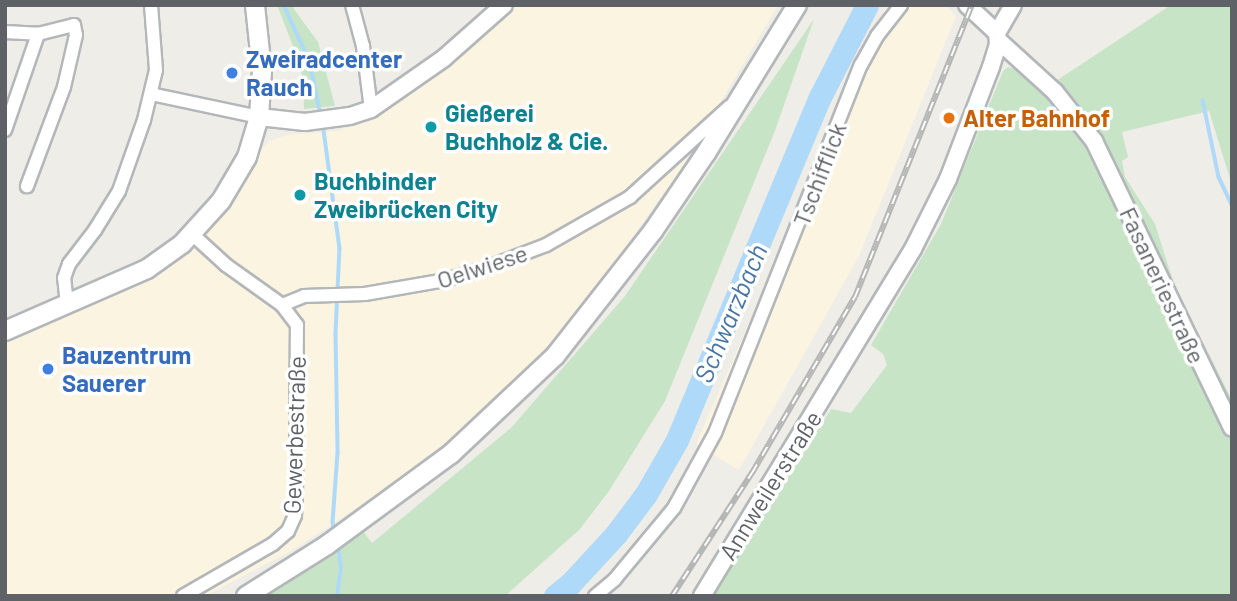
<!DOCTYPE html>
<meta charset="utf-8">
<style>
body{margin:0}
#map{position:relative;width:1237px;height:601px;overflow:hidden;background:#efede7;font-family:Barlow,sans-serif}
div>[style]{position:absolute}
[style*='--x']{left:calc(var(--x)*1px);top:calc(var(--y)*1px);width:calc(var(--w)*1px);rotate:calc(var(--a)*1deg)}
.commercial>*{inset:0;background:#fbf4e0}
.green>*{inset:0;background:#c7e4c6}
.stream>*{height:3.5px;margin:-1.75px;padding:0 1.75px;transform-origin:1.75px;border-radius:1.75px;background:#afd9f8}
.river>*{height:23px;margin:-11.5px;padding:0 11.5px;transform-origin:11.5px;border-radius:11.5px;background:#afd9f8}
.roads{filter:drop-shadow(2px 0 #b4b7ba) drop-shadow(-2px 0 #b4b7ba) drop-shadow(0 2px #b4b7ba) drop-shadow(0 -2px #b4b7ba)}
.minor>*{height:12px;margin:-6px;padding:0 6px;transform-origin:6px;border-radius:6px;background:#fff}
.tertiary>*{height:16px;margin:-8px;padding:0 8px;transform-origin:8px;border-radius:8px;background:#fff}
.secondary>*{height:18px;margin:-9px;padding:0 9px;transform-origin:9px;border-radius:9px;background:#fff}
.rail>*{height:6px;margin-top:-3px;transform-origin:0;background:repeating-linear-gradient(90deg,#fff 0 10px,#b5b6b6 0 20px);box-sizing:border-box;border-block:2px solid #b5b6b6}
.dots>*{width:19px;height:19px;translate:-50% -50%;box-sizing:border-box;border:4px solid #fff;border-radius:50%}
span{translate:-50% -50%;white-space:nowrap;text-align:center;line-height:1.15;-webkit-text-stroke:7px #fff;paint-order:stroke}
.shop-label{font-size:24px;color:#366cbe;font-weight:700}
.left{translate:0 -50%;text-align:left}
.culture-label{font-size:24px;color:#0d838f;font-weight:700}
.food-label{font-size:24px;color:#c56008;font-weight:700}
.street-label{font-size:24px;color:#5e6266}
.water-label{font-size:26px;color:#4875a1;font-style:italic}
.frame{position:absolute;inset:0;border:7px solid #5e6266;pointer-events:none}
</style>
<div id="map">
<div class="commercial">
<div style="clip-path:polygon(514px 5px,778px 5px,681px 169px,584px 305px,537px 360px,482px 413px,392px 485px,291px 551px,205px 596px,5px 596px,5px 341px,188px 249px,215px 222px,258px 152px,270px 141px,287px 135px,337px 131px,360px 123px,385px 108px)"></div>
<div style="clip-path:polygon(887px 5px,945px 5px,956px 16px,859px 256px,739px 470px,696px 444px,795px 218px,862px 53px)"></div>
</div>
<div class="green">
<div style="clip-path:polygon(277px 5px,291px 5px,318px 42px,335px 106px,304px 109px,303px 79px,296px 54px)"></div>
<div style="clip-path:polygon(1171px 5px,1232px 5px,1232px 185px,1209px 111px,1122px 132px,1128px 157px,1122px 161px,1125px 177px,1155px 224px,1175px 287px,1232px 400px,1232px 596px,713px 596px,831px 409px,851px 413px,887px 365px,883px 354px,871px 345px,941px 224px,1003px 71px,1008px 67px,1053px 83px)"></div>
<div style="clip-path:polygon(814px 19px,776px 128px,665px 401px,609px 491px,580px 529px,505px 596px,259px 596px,362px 530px,372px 543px,511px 428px,625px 296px)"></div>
</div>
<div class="stream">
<div style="--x:284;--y:5;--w:63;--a:65.5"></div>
<div style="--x:310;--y:62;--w:55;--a:78.5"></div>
<div style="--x:1203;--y:100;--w:79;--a:78.3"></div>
<div style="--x:1219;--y:177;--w:31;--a:65"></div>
<div style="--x:323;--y:123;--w:126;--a:82.3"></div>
<div style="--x:340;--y:248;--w:86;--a:92.7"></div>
<div style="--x:336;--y:334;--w:119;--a:89"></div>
<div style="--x:338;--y:453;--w:69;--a:94.1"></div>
<div style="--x:333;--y:522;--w:11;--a:80"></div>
<div style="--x:337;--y:596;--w:27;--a:-82"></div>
<div style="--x:341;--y:569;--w:25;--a:-97"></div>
</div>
<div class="river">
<div style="--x:555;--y:596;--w:19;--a:-39"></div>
<div style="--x:570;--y:584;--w:68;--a:-47.4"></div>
<div style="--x:616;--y:534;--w:50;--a:-53.1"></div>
<div style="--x:646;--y:494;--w:62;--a:-60.1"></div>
<div style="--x:677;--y:440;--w:372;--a:-67.4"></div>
<div style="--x:820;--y:97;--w:103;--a:-62.9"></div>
</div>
<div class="roads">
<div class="minor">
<div style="--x:352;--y:5;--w:42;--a:75"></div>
<div style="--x:363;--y:46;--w:64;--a:82.8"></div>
<div style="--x:5;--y:32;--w:33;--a:3"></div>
<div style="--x:38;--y:34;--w:37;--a:-14"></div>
<div style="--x:74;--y:25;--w:10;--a:79"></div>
<div style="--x:76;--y:35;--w:53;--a:103"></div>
<div style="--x:64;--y:87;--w:106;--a:110.5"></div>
<div style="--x:151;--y:94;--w:110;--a:12"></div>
<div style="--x:5;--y:130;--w:102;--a:-71"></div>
<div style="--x:67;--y:305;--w:27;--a:-96"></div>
<div style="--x:64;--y:278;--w:15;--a:-70"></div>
<div style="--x:69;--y:264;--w:43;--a:-52.6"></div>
<div style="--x:95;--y:230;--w:46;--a:-58.4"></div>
<div style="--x:119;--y:191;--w:75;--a:-70.6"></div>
<div style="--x:144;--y:120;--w:51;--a:-76.5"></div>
<div style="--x:156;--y:70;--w:65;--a:-94.4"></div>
<div style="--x:282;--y:305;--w:24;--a:-22"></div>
<div style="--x:304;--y:296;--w:61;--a:-1.9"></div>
<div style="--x:365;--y:294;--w:81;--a:-9.9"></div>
<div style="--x:445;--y:280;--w:36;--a:-16"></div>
<div style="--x:480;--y:270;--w:71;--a:-20.7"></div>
<div style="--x:546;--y:245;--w:97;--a:-29.7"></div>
<div style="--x:630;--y:197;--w:134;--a:-42.3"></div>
<div style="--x:183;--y:596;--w:104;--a:-30"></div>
<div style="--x:273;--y:544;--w:20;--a:-41"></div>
<div style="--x:288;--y:531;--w:17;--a:-66"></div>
<div style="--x:295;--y:515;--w:15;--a:-86"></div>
<div style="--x:296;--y:500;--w:175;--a:-89.7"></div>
<div style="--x:297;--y:325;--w:25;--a:-127"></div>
<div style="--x:282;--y:305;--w:69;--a:-144.5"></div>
<div style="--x:226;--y:265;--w:46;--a:-137.6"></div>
<div style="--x:595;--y:596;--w:26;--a:-40"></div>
<div style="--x:615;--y:579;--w:92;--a:-50.3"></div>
<div style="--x:674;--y:508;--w:85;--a:-61.3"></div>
<div style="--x:715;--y:433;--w:396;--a:-68.4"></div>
<div style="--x:861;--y:65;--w:33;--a:-61"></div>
<div style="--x:877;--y:36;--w:39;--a:-52"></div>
</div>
<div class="tertiary">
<div style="--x:967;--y:5;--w:41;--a:43"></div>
<div style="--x:999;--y:41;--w:76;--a:42.3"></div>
<div style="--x:1055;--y:92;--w:63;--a:51.5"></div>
<div style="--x:1094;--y:141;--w:318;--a:64.3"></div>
<div style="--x:259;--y:117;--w:46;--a:6.2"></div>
<div style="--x:305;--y:122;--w:45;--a:-7.6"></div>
<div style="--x:350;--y:116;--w:22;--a:-18"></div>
<div style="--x:371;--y:109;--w:89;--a:-34.9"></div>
<div style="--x:444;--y:58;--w:80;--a:-41.5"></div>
<div style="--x:702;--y:596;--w:406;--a:-58.7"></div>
<div style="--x:913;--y:249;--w:78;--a:-63.4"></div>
<div style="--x:948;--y:179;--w:120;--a:-69"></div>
<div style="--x:991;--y:67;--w:24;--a:-73"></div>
<div style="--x:998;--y:44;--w:11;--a:-95"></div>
<div style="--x:997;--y:33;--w:32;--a:-60"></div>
</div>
<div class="secondary">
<div style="--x:5;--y:331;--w:155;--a:-23.6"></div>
<div style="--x:147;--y:269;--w:43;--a:-35.5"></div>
<div style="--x:182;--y:244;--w:58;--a:-47.8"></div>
<div style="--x:221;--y:201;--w:51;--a:-59.4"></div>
<div style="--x:247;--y:157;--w:42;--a:-73.3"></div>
<div style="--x:259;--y:117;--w:46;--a:-86.3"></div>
<div style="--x:262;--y:71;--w:66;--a:-96.1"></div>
<div style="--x:246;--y:596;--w:96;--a:-32.2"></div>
<div style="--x:327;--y:545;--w:154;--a:-36.3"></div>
<div style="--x:451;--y:454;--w:143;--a:-43.3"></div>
<div style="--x:555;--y:356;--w:159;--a:-51.9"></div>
<div style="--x:653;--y:231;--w:94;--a:-55.8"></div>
<div style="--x:706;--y:153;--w:174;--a:-58.4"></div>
</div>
</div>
<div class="rail">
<div style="--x:672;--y:596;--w:147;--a:-57"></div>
<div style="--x:752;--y:473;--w:204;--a:-59.7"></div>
<div style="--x:855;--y:297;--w:315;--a:-68.2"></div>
</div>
<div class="dots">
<div style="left:232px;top:73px;background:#3f7fe0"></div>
<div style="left:949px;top:118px;background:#e8710a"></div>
<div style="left:431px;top:127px;background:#0f9aa8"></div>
<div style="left:300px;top:195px;background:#0f9aa8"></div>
<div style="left:48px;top:369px;background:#3f7fe0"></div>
</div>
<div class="shop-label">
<span class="left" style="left:246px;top:73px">Zweiradcenter<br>Rauch</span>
<span class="left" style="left:62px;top:369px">Bauzentrum<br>Sauerer</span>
</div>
<div class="culture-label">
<span class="left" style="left:445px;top:127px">Gießerei<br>Buchholz &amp; Cie.</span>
<span class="left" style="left:314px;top:195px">Buchbinder<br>Zweibrücken City</span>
</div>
<div class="food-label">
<span class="left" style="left:963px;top:118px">Alter Bahnhof</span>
</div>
<div class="street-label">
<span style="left:819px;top:174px;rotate:-69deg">Tschifflick</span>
<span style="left:482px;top:266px;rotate:-18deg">Oelwiese</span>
<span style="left:1163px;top:285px;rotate:65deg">Fasaneriestraße</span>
<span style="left:294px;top:435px;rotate:-88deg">Gewerbestraße</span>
<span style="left:770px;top:485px;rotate:-58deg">Annweilerstraße</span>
</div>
<div class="water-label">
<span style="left:730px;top:313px;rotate:-67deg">Schwarzbach</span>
</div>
<div class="frame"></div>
</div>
